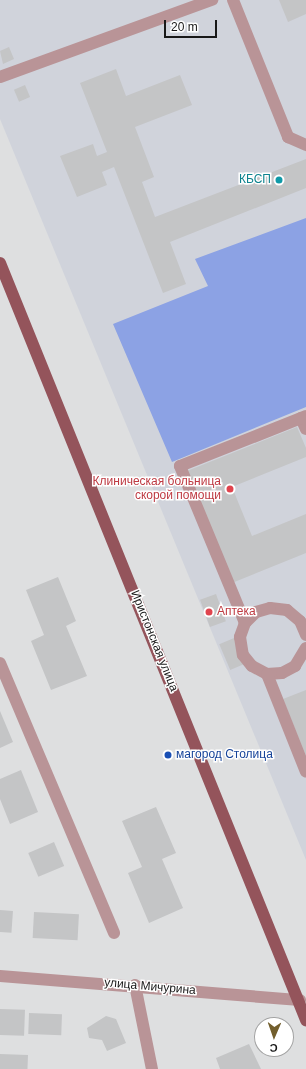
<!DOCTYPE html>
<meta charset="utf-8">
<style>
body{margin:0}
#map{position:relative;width:306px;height:1069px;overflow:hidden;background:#dedfe0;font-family:Helvetica,sans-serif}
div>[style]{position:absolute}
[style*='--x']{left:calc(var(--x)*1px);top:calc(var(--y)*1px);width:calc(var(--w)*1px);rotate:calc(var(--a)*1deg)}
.built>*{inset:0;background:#d0d3db}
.forest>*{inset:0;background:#8ca2e4}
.building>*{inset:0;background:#c4c5c6;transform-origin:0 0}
.minor>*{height:12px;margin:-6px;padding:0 6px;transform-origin:6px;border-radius:6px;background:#b99497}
.major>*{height:12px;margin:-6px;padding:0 6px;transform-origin:6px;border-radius:6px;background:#94545b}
.dots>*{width:11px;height:11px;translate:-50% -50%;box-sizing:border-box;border:2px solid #fff;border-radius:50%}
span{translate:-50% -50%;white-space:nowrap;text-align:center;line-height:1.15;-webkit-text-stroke:3px #fff;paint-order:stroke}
.culture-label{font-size:12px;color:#0d838f}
.right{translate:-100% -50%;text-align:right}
.health-label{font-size:12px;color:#be3a42}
.left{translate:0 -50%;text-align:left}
.street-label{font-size:12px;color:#181818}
.transit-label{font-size:12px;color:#164399}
.north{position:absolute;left:254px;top:1017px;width:40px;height:40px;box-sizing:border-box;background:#fff;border:1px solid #a3a3a3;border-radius:50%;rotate:182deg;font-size:11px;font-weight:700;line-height:16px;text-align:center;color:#181818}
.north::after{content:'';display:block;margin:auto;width:14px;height:18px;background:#725e2d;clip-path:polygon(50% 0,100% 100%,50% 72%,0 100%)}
.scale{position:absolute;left:164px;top:20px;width:53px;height:18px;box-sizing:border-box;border:2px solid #181818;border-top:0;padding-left:5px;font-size:12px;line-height:14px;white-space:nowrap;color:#181818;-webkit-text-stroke:3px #fff;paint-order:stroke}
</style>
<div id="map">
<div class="built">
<div style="clip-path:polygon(0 0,306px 0,306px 860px,0 119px)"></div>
</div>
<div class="forest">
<div style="clip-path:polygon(306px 218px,306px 407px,172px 462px,113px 324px,208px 286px,195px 259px)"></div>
</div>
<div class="building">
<div style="clip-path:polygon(279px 0,306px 0,306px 14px,288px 22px)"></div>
<div style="clip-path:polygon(9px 47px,14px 59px,3px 64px,0 51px)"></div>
<div style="clip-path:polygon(116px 69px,126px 96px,180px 75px,192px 105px,135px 127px,154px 177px,142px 182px,155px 217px,306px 159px,306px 188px,170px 242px,186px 284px,163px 293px,114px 167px,102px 172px,107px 185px,77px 197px,60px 156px,93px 144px,97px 156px,107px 152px,80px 83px)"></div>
<div style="left:25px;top:85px;width:13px;height:12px;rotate:67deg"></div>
<div style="clip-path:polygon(297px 427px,306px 448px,306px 457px,232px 487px,252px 536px,306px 514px,306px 553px,232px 583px,187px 471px)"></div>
<div style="clip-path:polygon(58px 577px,76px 621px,66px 626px,87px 676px,51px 690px,31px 641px,44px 635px,26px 590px)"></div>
<div style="left:216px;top:594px;width:29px;height:17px;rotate:70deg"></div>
<div style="left:234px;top:638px;width:28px;height:16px;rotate:67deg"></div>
<div style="clip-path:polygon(306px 690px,306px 756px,283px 699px)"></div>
<div style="clip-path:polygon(0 711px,13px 742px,0 748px)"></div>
<div style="clip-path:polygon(21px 770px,38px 812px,10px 824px,0 799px,0 779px)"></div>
<div style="clip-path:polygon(156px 807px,176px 853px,162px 859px,183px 908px,149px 923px,128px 873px,142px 867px,122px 821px)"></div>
<div style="left:54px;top:842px;width:26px;height:28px;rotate:67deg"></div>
<div style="left:0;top:910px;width:13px;height:22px;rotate:4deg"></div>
<div style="left:34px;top:912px;width:45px;height:26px;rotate:3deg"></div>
<div style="left:0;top:1009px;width:25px;height:26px;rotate:2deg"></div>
<div style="left:29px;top:1013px;width:33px;height:21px;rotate:2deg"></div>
<div style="clip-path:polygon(106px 1016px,116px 1019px,126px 1043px,107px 1051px,102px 1040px,89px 1038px,87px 1028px)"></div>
<div style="clip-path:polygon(249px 1044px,261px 1069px,220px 1069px,216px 1058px)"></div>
<div style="left:0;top:1054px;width:28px;height:15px;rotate:2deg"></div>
</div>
<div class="minor">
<div style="--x:233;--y:0;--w:148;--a:68.1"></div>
<div style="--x:288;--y:137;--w:20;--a:24"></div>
<div style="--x:0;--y:77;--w:226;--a:-20"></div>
<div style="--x:301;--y:418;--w:12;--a:66"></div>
<div style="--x:245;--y:623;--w:170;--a:-112.5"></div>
<div style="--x:180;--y:466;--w:136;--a:-21.6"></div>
<div style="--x:306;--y:635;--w:15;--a:-113"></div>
<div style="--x:300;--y:621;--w:17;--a:-140"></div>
<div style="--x:287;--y:610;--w:17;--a:-173"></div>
<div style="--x:270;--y:608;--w:15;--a:164"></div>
<div style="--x:256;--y:612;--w:16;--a:135"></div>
<div style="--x:245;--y:623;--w:15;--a:110"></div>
<div style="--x:240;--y:637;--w:18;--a:81"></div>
<div style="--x:243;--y:655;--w:14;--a:51"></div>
<div style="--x:252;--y:666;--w:17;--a:28"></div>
<div style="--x:267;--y:674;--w:15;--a:-4"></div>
<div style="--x:282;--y:673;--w:15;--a:-28"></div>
<div style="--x:295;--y:666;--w:21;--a:-59"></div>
<div style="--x:0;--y:663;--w:293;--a:67.1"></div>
<div style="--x:267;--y:674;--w:105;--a:68.3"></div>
<div style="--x:0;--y:976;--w:301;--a:4.6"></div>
<div style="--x:135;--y:985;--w:86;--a:78.6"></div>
</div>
<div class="major">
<div style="--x:0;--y:263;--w:817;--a:67.99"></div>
</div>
<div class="dots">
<div style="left:279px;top:180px;background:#0f9aa8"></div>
<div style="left:230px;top:489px;background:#e0444e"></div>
<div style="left:209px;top:612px;background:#e0444e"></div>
<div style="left:168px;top:755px;background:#1a4fb4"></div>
</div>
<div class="culture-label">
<span class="right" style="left:271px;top:180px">КБСП</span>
</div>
<div class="health-label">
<span class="right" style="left:221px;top:489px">Клиническая больница<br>скорой помощи</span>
<span class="left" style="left:217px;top:612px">Аптека</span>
</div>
<div class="street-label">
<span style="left:154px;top:641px;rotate:68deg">Иристонская улица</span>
<span style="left:150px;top:987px;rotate:5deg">улица Мичурина</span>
</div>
<div class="transit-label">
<span class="left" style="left:176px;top:755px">магород Столица</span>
</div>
<div class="north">С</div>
<div class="scale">20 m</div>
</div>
